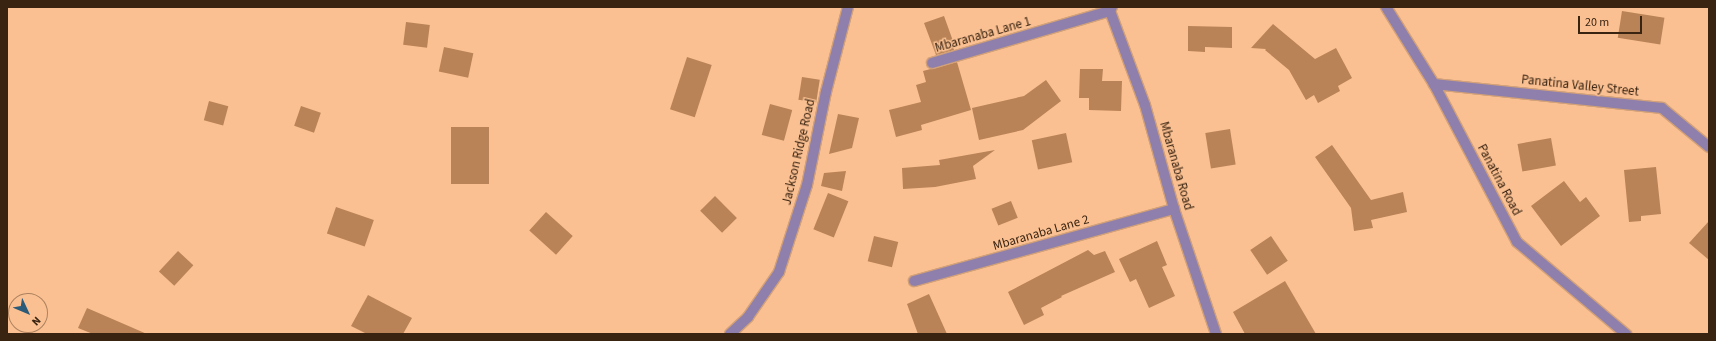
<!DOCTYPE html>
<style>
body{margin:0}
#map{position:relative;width:1716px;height:341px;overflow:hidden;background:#fac092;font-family:"Source Sans 3",sans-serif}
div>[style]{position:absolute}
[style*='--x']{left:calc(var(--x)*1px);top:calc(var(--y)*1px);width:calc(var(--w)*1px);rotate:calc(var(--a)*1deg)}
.building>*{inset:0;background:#b98357;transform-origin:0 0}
.roads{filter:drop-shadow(1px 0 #d3a178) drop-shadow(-1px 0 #d3a178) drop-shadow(0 1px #d3a178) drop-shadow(0 -1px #d3a178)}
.minor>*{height:10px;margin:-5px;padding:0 5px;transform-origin:5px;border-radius:5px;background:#8e7fac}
span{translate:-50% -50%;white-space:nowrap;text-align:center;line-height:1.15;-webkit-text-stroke:3px #fac092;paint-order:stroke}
.street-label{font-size:13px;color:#392311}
.frame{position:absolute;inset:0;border:8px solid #392311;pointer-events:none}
.north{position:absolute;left:8px;top:293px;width:40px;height:40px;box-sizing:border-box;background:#fac092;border:1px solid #ad815e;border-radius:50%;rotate:134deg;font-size:11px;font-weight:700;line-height:16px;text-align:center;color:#392311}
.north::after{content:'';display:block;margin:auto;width:14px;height:18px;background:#2c5b7a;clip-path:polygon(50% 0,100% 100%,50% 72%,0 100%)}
.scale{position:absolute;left:1578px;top:16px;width:64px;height:18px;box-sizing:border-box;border:2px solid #392311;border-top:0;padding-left:5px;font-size:12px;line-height:14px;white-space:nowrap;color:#392311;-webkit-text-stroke:3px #fac092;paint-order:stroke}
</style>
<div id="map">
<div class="building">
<div style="left:1622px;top:11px;width:43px;height:27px;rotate:9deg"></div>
<div style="clip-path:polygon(944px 16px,953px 41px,951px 41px,954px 50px,936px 55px,924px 23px)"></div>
<div style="left:406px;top:22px;width:24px;height:23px;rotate:7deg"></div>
<div style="clip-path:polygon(1273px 24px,1315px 59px,1336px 48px,1352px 78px,1338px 86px,1340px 91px,1318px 103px,1314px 95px,1306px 100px,1289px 70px,1265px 50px,1266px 49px,1251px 48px)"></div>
<div style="clip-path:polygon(1188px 26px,1232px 27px,1232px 48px,1205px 47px,1205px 52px,1188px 51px)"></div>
<div style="left:444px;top:47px;width:30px;height:25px;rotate:12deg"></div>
<div style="left:687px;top:57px;width:26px;height:55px;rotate:18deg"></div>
<div style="clip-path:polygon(957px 62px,971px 110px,921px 125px,922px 130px,896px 137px,889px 110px,921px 102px,916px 85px,926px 82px,923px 71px)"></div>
<div style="clip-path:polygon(1080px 69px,1103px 69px,1102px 81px,1122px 81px,1121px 111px,1089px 110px,1089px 98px,1079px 98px)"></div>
<div style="left:802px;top:77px;width:18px;height:23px;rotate:9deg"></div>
<div style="clip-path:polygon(1046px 80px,1061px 101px,1023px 130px,979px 140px,972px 108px,1024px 96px)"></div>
<div style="left:209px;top:101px;width:20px;height:20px;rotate:15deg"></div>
<div style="left:770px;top:104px;width:23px;height:32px;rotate:15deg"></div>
<div style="left:301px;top:106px;width:21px;height:21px;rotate:19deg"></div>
<div style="clip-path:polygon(838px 114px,859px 118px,852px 148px,829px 154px)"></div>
<div style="left:451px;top:127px;width:38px;height:57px"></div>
<div style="left:1230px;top:129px;width:36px;height:25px;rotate:81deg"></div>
<div style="left:1066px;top:133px;width:30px;height:35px;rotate:78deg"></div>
<div style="left:1551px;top:138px;width:28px;height:34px;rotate:80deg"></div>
<div style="clip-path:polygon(1332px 145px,1371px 200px,1403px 192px,1407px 212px,1371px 220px,1373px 228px,1354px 231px,1351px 208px,1315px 157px)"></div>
<div style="clip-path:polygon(995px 150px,973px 166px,976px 179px,935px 187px,903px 189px,902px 168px,940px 165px,939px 160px)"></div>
<div style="clip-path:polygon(1656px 167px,1661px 214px,1641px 216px,1641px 221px,1629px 222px,1624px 170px)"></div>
<div style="clip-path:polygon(846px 171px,842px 191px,821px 186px,824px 173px)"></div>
<div style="clip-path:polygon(1564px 181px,1580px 202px,1586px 197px,1600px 216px,1561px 246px,1531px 206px)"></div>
<div style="left:828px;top:193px;width:22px;height:39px;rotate:22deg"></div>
<div style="left:715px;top:196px;width:31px;height:21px;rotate:45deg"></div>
<div style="left:1011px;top:201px;width:18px;height:21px;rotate:68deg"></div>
<div style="left:336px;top:207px;width:40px;height:28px;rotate:19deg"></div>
<div style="left:546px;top:212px;width:36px;height:25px;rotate:42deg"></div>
<div style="clip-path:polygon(1709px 221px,1709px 260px,1689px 243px)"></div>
<div style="left:874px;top:236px;width:25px;height:26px;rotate:14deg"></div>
<div style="left:1271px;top:236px;width:30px;height:25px;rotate:56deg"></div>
<div style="clip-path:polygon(1157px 241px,1167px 265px,1162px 267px,1175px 296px,1149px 308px,1136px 279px,1130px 282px,1119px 259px)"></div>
<div style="clip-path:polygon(1088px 250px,1094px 255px,1105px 251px,1115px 272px,1061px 296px,1062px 297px,1041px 308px,1044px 315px,1024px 325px,1008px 292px)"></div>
<div style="left:178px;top:251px;width:21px;height:28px;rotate:43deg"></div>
<div style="clip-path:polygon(1285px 281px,1316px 334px,1245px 334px,1233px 312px)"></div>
<div style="clip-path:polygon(929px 294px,947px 334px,918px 334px,907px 304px)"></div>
<div style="clip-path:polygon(368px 295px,412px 318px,403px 334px,367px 334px,351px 326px)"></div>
<div style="clip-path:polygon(87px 308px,147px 334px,93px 334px,78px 328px)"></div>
</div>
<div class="roads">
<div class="minor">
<div style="--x:1112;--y:7;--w:4;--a:117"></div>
<div style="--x:1110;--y:11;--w:100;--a:69.6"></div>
<div style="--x:1145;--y:105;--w:108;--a:74.4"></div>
<div style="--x:1174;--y:209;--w:132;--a:71.4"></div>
<div style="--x:1386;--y:7;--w:91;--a:58.1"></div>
<div style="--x:1434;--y:84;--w:178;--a:62.3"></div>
<div style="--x:1517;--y:242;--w:143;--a:40.2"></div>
<div style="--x:932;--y:63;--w:185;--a:-16.3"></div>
<div style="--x:1434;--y:84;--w:229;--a:6"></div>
<div style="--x:1662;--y:108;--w:61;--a:39.7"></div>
<div style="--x:914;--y:281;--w:270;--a:-15.5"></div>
<div style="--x:730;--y:334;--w:25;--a:-43"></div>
<div style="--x:748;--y:317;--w:55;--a:-55.4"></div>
<div style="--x:779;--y:272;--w:91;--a:-72.2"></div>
<div style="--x:807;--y:185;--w:95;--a:-78.5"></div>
<div style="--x:826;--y:92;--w:88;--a:-75.5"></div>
</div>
</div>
<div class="street-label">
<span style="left:983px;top:35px;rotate:-16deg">Mbaranaba Lane 1</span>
<span style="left:1580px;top:86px;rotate:6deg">Panatina Valley Street</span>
<span style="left:799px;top:152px;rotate:-77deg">Jackson Ridge Road</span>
<span style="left:1176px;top:166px;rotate:74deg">Mbaranaba Road</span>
<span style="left:1499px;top:180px;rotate:62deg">Panatina Road</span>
<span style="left:1041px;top:233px;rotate:-16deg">Mbaranaba Lane 2</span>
</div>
<div class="frame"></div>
<div class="north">N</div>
<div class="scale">20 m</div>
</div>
